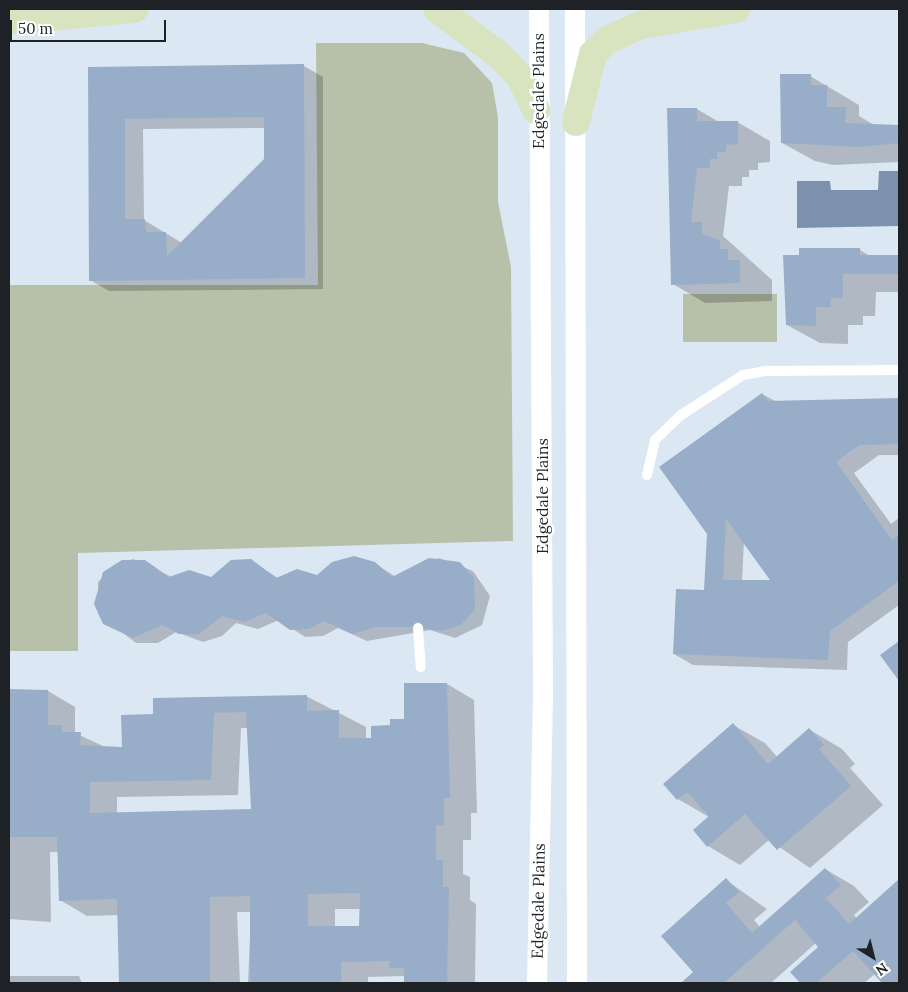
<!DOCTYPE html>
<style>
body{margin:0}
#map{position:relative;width:908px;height:992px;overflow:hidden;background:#dce7f4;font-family:Lora,serif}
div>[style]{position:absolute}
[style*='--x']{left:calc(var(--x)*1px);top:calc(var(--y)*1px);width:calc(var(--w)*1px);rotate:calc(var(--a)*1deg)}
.green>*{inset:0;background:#b7c1a9;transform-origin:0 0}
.water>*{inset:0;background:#7c91ab}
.shadow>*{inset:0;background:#0003}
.building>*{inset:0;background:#98aec8}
.service>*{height:10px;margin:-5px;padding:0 5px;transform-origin:5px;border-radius:5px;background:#fff}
.minor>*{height:20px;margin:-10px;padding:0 10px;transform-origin:10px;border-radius:10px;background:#fff}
.secondary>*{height:28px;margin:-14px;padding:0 14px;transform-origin:14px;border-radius:14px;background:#d8e4bf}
span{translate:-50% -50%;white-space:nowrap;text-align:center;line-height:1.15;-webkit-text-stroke:5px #fff;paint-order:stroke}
.street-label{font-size:16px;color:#1e2227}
.frame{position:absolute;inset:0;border:10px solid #1e2227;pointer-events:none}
.north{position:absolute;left:848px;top:932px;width:50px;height:50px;-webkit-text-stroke:4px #fff;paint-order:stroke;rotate:144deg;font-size:14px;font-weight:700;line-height:20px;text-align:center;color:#1e2227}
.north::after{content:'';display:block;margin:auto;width:18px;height:22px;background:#1e2227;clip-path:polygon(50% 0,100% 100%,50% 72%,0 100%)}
.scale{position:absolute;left:10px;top:20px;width:156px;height:22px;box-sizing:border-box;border:2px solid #1e2227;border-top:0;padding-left:6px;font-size:15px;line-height:18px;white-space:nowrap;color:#1e2227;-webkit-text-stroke:4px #fff;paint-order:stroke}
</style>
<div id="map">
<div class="green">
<div style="clip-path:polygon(316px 43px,422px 43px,464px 53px,492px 83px,498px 117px,498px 202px,511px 267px,513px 541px,78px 553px,78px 651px,9px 651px,9px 285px,318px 285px)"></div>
<div style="left:777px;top:294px;width:48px;height:94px;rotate:90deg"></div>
</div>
<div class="water">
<div style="clip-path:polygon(879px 171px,899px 171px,899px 226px,797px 228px,797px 181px,830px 181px,831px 190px,878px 190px)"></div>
</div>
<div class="shadow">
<div style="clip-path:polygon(evenodd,304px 66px,323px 77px,323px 289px,109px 291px,90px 280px,89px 68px,304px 66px,265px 128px,265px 159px,182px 243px,144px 220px,143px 129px,265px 128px)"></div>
<div style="clip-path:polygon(810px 76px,859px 105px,859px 116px,874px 125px,899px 126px,899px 162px,833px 165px,815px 161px,782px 143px)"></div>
<div style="clip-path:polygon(697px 109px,719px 122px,737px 122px,770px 141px,770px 162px,758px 163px,758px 170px,749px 170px,749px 177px,742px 177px,742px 186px,729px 186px,723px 236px,772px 280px,772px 301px,705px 303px,673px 284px)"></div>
<div style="clip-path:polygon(860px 250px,870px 256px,899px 255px,899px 292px,876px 292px,875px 316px,863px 316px,863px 325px,848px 325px,848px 344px,820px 343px,787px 325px,800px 256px)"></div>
<div style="clip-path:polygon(evenodd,762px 394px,777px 402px,899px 401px,899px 455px,879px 455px,854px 473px,891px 524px,899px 518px,899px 605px,848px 642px,847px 670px,693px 665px,674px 654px,705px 592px,708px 533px,762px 394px,744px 541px,773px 581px,742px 581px,744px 541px)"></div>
<div style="clip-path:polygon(439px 558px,473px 571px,490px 596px,482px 625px,455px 638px,430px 630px,367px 641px,338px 628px,323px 636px,305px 637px,279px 620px,258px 629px,236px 623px,222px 636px,203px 642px,176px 632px,158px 643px,136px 643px,98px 614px,98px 582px,113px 566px,133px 559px,172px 577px,211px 579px,250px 560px,278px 578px,318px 576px,374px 563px,396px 577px)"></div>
<div style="clip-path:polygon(evenodd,405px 684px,447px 684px,474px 700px,477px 813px,471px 813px,471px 840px,463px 840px,463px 874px,470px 877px,470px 900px,476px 904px,475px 983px,405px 983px,405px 976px,368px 977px,368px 983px,248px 983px,251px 912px,237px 912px,240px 983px,120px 983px,118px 915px,87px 916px,60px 900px,59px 852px,50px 852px,51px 922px,9px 919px,9px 691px,48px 691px,75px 707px,75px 733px,105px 747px,123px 748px,154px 716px,306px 696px,366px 727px,366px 740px,372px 740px,406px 720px,405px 684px,241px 728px,248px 728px,252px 810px,117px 814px,117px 797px,238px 795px,241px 728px,405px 684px,335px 909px,361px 909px,360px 927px,335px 927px,335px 909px)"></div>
<div style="clip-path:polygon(733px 725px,765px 743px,778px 758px,810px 730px,842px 749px,855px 764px,850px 768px,883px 805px,810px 868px,769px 840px,740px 865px,708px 846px,694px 831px,709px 817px,678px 799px)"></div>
<div style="clip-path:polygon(825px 869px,854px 886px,869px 902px,854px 915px,857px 919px,899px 881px,899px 983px,883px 983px,875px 974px,864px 983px,801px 983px,792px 972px,820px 947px,816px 943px,771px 983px,685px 982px,695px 972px,726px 880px,767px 909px,754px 920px,760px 927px)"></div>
<div style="clip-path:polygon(9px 950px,10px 976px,79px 976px,82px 983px,9px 983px)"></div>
</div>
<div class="building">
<div style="clip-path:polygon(evenodd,304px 64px,305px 278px,89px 281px,88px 67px,304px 64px,264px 117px,264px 159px,167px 256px,166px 232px,146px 232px,145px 219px,125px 219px,125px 119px,264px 117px)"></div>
<div style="clip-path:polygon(780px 74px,811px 74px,811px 85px,827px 85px,827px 107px,846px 107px,845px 123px,899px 125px,899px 143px,860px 147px,781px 143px)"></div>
<div style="clip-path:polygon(667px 108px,697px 108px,697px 121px,738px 121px,738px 144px,726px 145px,726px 152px,717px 152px,717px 159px,710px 159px,710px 168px,697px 168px,691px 222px,702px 222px,702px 234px,720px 240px,720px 249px,728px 249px,728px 260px,740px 260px,740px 283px,671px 285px)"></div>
<div style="clip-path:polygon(799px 248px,860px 248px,860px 255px,899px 255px,899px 274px,843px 274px,843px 298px,831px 298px,831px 307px,816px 307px,816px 326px,786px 325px,783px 255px,799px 255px)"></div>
<div style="clip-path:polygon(evenodd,762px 393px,768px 401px,899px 398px,899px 444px,859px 445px,836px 462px,892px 540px,899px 535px,899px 581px,830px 631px,828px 660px,673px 654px,676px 589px,704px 590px,707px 534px,659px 467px,762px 393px,726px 519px,770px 580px,723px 580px,726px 519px)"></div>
<div style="clip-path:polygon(354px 556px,375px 562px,392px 577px,429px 558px,460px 562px,474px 578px,475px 609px,461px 625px,441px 631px,425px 629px,418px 621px,411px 627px,376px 627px,353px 634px,324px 621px,309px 629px,290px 630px,266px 613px,244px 622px,222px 616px,199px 634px,179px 634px,162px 625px,133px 638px,103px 624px,94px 604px,103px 572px,122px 560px,145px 560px,169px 577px,189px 570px,211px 577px,231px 560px,251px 559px,276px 578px,297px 569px,317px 575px,332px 562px)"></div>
<div style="clip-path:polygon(899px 641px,899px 681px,880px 655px)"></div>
<div style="clip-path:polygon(evenodd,404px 683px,447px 683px,450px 798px,444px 798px,444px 825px,436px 825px,436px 860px,443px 860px,443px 887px,449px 887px,447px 983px,404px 983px,404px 968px,389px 968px,390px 961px,341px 962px,341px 983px,250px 983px,250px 896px,210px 897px,210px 983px,119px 983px,117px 899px,59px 901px,57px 837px,9px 837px,9px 689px,48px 690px,48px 725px,62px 725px,62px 732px,81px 732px,80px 745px,122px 747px,121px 715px,153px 714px,153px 698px,307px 695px,307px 711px,339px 710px,339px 738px,371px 738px,371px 726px,390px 725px,390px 719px,404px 719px,404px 683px,246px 712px,251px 809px,90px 813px,90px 782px,211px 780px,214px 713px,246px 712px,404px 683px,360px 893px,359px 926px,308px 926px,308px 894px,360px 893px)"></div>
<div style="clip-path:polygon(733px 723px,768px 764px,809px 728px,824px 745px,819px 749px,851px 786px,777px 850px,745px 814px,707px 847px,693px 830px,709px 816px,687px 792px,677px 800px,663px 784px)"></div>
<div style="clip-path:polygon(825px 868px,841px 885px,826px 898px,849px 924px,899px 879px,899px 983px,882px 983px,853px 951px,816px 983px,800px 983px,790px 972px,818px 947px,795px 920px,724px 983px,681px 983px,693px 972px,661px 936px,726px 878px,739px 892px,726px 903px,752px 933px)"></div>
</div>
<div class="service">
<div style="--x:647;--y:475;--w:36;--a:-77"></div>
<div style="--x:655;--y:440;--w:36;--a:-44"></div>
<div style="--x:681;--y:415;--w:74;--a:-32.8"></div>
<div style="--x:743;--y:375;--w:23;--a:-10"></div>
<div style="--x:766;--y:371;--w:133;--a:-0.4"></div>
<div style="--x:418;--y:628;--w:39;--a:86"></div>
</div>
<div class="minor">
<div style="--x:575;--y:9;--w:974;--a:89.88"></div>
<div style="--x:537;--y:983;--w:297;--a:-88.8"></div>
<div style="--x:543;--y:686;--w:677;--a:-90.34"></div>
</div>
<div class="secondary">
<div style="--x:437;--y:9;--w:77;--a:36.6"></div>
<div style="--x:499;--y:55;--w:30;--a:46"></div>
<div style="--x:520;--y:77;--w:37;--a:64"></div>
<div style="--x:9;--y:21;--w:126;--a:-5.5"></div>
<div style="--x:576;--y:122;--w:70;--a:-76"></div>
<div style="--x:593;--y:54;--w:20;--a:-45"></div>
<div style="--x:607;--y:40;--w:37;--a:-24"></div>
<div style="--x:641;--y:25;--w:97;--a:-9.5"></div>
</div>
<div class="street-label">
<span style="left:538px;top:91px;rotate:-90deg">Edgedale Plains</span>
<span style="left:542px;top:496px;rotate:-90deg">Edgedale Plains</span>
<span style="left:538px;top:901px;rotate:-89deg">Edgedale Plains</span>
</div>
<div class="frame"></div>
<div class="north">N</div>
<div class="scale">50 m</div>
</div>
